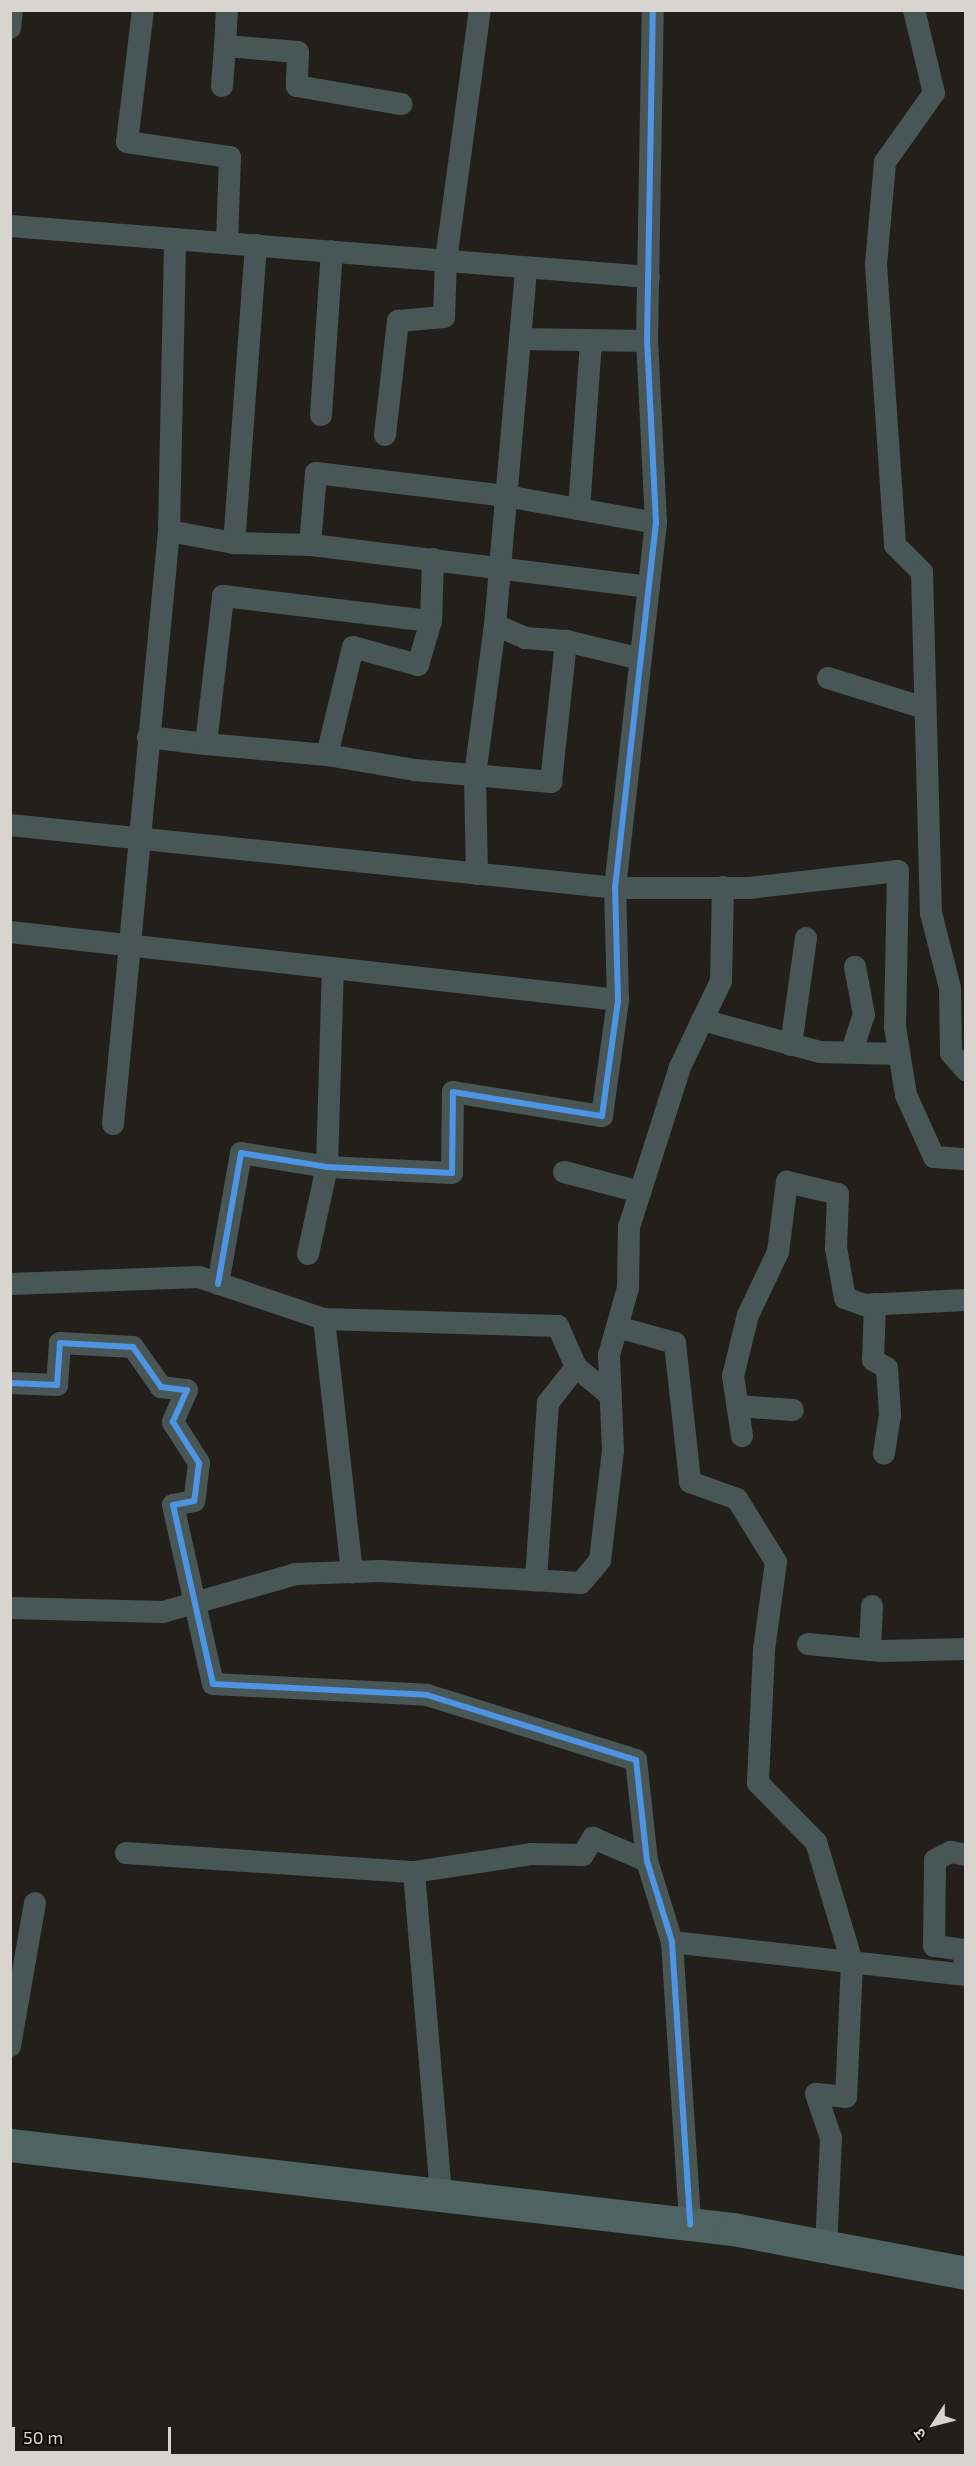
<!DOCTYPE html>
<meta charset="utf-8">
<style>
body{margin:0}
#map{position:relative;width:976px;height:2466px;overflow:hidden;background:#23201c;font-family:"Exo 2","Noto Sans Devanagari",sans-serif}
div>[style]{position:absolute}
[style*='--x']{left:calc(var(--x)*1px);top:calc(var(--y)*1px);width:calc(var(--w)*1px);rotate:calc(var(--a)*1deg)}
.minor>*{height:22px;margin:-11px;padding:0 11px;transform-origin:11px;border-radius:11px;background:#485756}
.secondary>*{height:33px;margin:-16.5px;padding:0 16.5px;transform-origin:16.5px;border-radius:16.5px;background:#4e6362}
.cycleway>*{height:6px;margin:-3px;padding:0 3px;transform-origin:3px;border-radius:3px;background:#4d94e3}
span{translate:-50% -50%;white-space:nowrap;text-align:center;line-height:1.15;-webkit-text-stroke:6px #0d0b08;paint-order:stroke}
.frame{position:absolute;inset:0;border:12px solid #d8d4cf;pointer-events:none}
.north{position:absolute;left:904px;top:2394px;width:60px;height:60px;-webkit-text-stroke:4px #0d0b08;paint-order:stroke;rotate:234deg;font-size:16px;font-weight:700;line-height:24px;text-align:center;color:#d8d4cf}
.north::after{content:'';display:block;margin:auto;width:21px;height:27px;background:#d8d4cf;clip-path:polygon(50% 0,100% 100%,50% 72%,0 100%)}
.scale{position:absolute;left:12px;top:2427px;width:159px;height:27px;box-sizing:border-box;border:3px solid #d8d4cf;border-top:0;padding-left:8px;font-size:18px;line-height:21px;white-space:nowrap;color:#d8d4cf;-webkit-text-stroke:4px #0d0b08;paint-order:stroke}
</style>
<div id="map">
<div class="minor">
<div style="--x:143;--y:10;--w:133;--a:96.9"></div>
<div style="--x:127;--y:142;--w:104;--a:8.3"></div>
<div style="--x:230;--y:157;--w:86;--a:92"></div>
<div style="--x:914;--y:10;--w:85;--a:76.5"></div>
<div style="--x:934;--y:93;--w:85;--a:125.4"></div>
<div style="--x:885;--y:162;--w:103;--a:95"></div>
<div style="--x:876;--y:265;--w:281;--a:86.1"></div>
<div style="--x:895;--y:545;--w:38;--a:45"></div>
<div style="--x:922;--y:572;--w:341;--a:88.5"></div>
<div style="--x:931;--y:913;--w:77;--a:75.8"></div>
<div style="--x:950;--y:988;--w:65;--a:89.1"></div>
<div style="--x:951;--y:1053;--w:23;--a:49"></div>
<div style="--x:10;--y:28;--w:18;--a:-84"></div>
<div style="--x:225;--y:46;--w:36;--a:-87"></div>
<div style="--x:222;--y:86;--w:40;--a:-85.7"></div>
<div style="--x:225;--y:46;--w:73;--a:4.7"></div>
<div style="--x:298;--y:52;--w:34;--a:92"></div>
<div style="--x:297;--y:86;--w:106;--a:9.8"></div>
<div style="--x:10;--y:226;--w:641;--a:4.56"></div>
<div style="--x:256;--y:245;--w:299;--a:94.2"></div>
<div style="--x:234;--y:543;--w:76;--a:1.5"></div>
<div style="--x:520;--y:339;--w:127;--a:0.9"></div>
<div style="--x:321;--y:415;--w:164;--a:-86.2"></div>
<div style="--x:385;--y:435;--w:115;--a:-83.5"></div>
<div style="--x:398;--y:321;--w:46;--a:-5"></div>
<div style="--x:444;--y:317;--w:57;--a:-88"></div>
<div style="--x:446;--y:260;--w:252;--a:-82.3"></div>
<div style="--x:579;--y:509;--w:168;--a:-85.9"></div>
<div style="--x:169;--y:531;--w:66;--a:10.5"></div>
<div style="--x:433;--y:559;--w:62;--a:91.8"></div>
<div style="--x:431;--y:621;--w:46;--a:106.5"></div>
<div style="--x:418;--y:665;--w:67;--a:-164.5"></div>
<div style="--x:353;--y:647;--w:111;--a:103.5"></div>
<div style="--x:327;--y:755;--w:89;--a:9.7"></div>
<div style="--x:415;--y:770;--w:137;--a:5"></div>
<div style="--x:551;--y:782;--w:142;--a:-83.9"></div>
<div style="--x:566;--y:641;--w:77;--a:13.5"></div>
<div style="--x:649;--y:587;--w:342;--a:-172.9"></div>
<div style="--x:310;--y:545;--w:72;--a:-85.2"></div>
<div style="--x:316;--y:473;--w:191;--a:6.9"></div>
<div style="--x:506;--y:496;--w:152;--a:10.2"></div>
<div style="--x:495;--y:625;--w:355;--a:-85"></div>
<div style="--x:828;--y:678;--w:102;--a:17.2"></div>
<div style="--x:148;--y:737;--w:58;--a:6.9"></div>
<div style="--x:206;--y:744;--w:149;--a:-83.4"></div>
<div style="--x:223;--y:596;--w:209;--a:6.9"></div>
<div style="--x:206;--y:744;--w:121;--a:5.2"></div>
<div style="--x:10;--y:825;--w:608;--a:5.94"></div>
<div style="--x:615;--y:888;--w:134;--a:0"></div>
<div style="--x:749;--y:888;--w:150;--a:-6.5"></div>
<div style="--x:898;--y:871;--w:156;--a:91.1"></div>
<div style="--x:895;--y:1027;--w:69;--a:80.8"></div>
<div style="--x:906;--y:1095;--w:68;--a:65.7"></div>
<div style="--x:934;--y:1157;--w:32;--a:4"></div>
<div style="--x:477;--y:874;--w:99;--a:-91.2"></div>
<div style="--x:475;--y:775;--w:151;--a:-82.4"></div>
<div style="--x:495;--y:625;--w:33;--a:23"></div>
<div style="--x:525;--y:638;--w:41;--a:4.2"></div>
<div style="--x:10;--y:932;--w:612;--a:6.38"></div>
<div style="--x:702;--y:1020;--w:122;--a:15.2"></div>
<div style="--x:820;--y:1052;--w:79;--a:1.5"></div>
<div style="--x:791;--y:1045;--w:108;--a:-82"></div>
<div style="--x:852;--y:1051;--w:38;--a:-72"></div>
<div style="--x:864;--y:1015;--w:49;--a:-100.6"></div>
<div style="--x:113;--y:1124;--w:596;--a:-84.61"></div>
<div style="--x:169;--y:531;--w:292;--a:-88.8"></div>
<div style="--x:564;--y:1172;--w:79;--a:14.7"></div>
<div style="--x:308;--y:1254;--w:89;--a:-77.7"></div>
<div style="--x:327;--y:1167;--w:199;--a:-88.3"></div>
<div style="--x:10;--y:1284;--w:189;--a:-2.1"></div>
<div style="--x:199;--y:1277;--w:132;--a:18.6"></div>
<div style="--x:324;--y:1319;--w:234;--a:1.7"></div>
<div style="--x:558;--y:1326;--w:45;--a:66.3"></div>
<div style="--x:576;--y:1367;--w:46;--a:127.9"></div>
<div style="--x:548;--y:1403;--w:178;--a:93.9"></div>
<div style="--x:218;--y:1284;--w:133;--a:-80"></div>
<div style="--x:241;--y:1153;--w:87;--a:9.2"></div>
<div style="--x:327;--y:1167;--w:125;--a:2.7"></div>
<div style="--x:452;--y:1173;--w:81;--a:-89.3"></div>
<div style="--x:453;--y:1092;--w:151;--a:9.2"></div>
<div style="--x:602;--y:1116;--w:117;--a:-82.1"></div>
<div style="--x:618;--y:1000;--w:112;--a:-91.5"></div>
<div style="--x:615;--y:888;--w:367;--a:-83.6"></div>
<div style="--x:656;--y:523;--w:182;--a:-92.8"></div>
<div style="--x:647;--y:341;--w:331;--a:-89"></div>
<div style="--x:875;--y:1304;--w:56;--a:92"></div>
<div style="--x:873;--y:1360;--w:16;--a:30"></div>
<div style="--x:887;--y:1368;--w:47;--a:86.3"></div>
<div style="--x:890;--y:1415;--w:39;--a:99"></div>
<div style="--x:324;--y:1319;--w:255;--a:83.7"></div>
<div style="--x:617;--y:1327;--w:60;--a:15.4"></div>
<div style="--x:675;--y:1343;--w:140;--a:83.8"></div>
<div style="--x:690;--y:1482;--w:50;--a:19.9"></div>
<div style="--x:737;--y:1499;--w:74;--a:58.2"></div>
<div style="--x:776;--y:1562;--w:89;--a:97.8"></div>
<div style="--x:764;--y:1650;--w:133;--a:92.6"></div>
<div style="--x:758;--y:1783;--w:83;--a:45.5"></div>
<div style="--x:816;--y:1842;--w:125;--a:73.3"></div>
<div style="--x:852;--y:1962;--w:135;--a:92.5"></div>
<div style="--x:846;--y:2097;--w:30;--a:-174"></div>
<div style="--x:816;--y:2094;--w:46;--a:71.2"></div>
<div style="--x:831;--y:2138;--w:111;--a:92.6"></div>
<div style="--x:576;--y:1367;--w:45;--a:39.6"></div>
<div style="--x:10;--y:1383;--w:47;--a:2.4"></div>
<div style="--x:57;--y:1385;--w:42;--a:-85.9"></div>
<div style="--x:60;--y:1343;--w:73;--a:3.1"></div>
<div style="--x:133;--y:1347;--w:49;--a:55"></div>
<div style="--x:161;--y:1387;--w:26;--a:7"></div>
<div style="--x:187;--y:1390;--w:35;--a:114"></div>
<div style="--x:173;--y:1422;--w:49;--a:57.6"></div>
<div style="--x:199;--y:1463;--w:38;--a:97"></div>
<div style="--x:194;--y:1501;--w:21;--a:169"></div>
<div style="--x:173;--y:1505;--w:183;--a:77.4"></div>
<div style="--x:213;--y:1684;--w:214;--a:2.9"></div>
<div style="--x:427;--y:1695;--w:219;--a:17.3"></div>
<div style="--x:636;--y:1760;--w:102;--a:83.8"></div>
<div style="--x:647;--y:1861;--w:85;--a:72.8"></div>
<div style="--x:672;--y:1942;--w:283;--a:86.3"></div>
<div style="--x:738;--y:1406;--w:55;--a:4.2"></div>
<div style="--x:742;--y:1436;--w:61;--a:-98.5"></div>
<div style="--x:733;--y:1376;--w:63;--a:-76.2"></div>
<div style="--x:748;--y:1315;--w:70;--a:-64.5"></div>
<div style="--x:778;--y:1252;--w:71;--a:-82.7"></div>
<div style="--x:787;--y:1182;--w:52;--a:13.2"></div>
<div style="--x:838;--y:1194;--w:54;--a:92.1"></div>
<div style="--x:836;--y:1248;--w:51;--a:79.8"></div>
<div style="--x:845;--y:1298;--w:20;--a:20"></div>
<div style="--x:864;--y:1305;--w:102;--a:-2.8"></div>
<div style="--x:10;--y:1608;--w:153;--a:1.5"></div>
<div style="--x:163;--y:1612;--w:138;--a:-15.9"></div>
<div style="--x:296;--y:1574;--w:84;--a:-2"></div>
<div style="--x:380;--y:1571;--w:201;--a:3.4"></div>
<div style="--x:581;--y:1583;--w:30;--a:-50"></div>
<div style="--x:600;--y:1560;--w:110;--a:-83.2"></div>
<div style="--x:613;--y:1451;--w:96;--a:-92.4"></div>
<div style="--x:609;--y:1355;--w:70;--a:-74.2"></div>
<div style="--x:628;--y:1288;--w:61;--a:-89.1"></div>
<div style="--x:629;--y:1227;--w:168;--a:-72.3"></div>
<div style="--x:680;--y:1067;--w:95;--a:-64.5"></div>
<div style="--x:721;--y:981;--w:94;--a:-88.8"></div>
<div style="--x:808;--y:1644;--w:74;--a:5.4"></div>
<div style="--x:882;--y:1651;--w:84;--a:-1.4"></div>
<div style="--x:870;--y:1650;--w:44;--a:-87.4"></div>
<div style="--x:126;--y:1853;--w:289;--a:3.8"></div>
<div style="--x:414;--y:1872;--w:118;--a:-8.7"></div>
<div style="--x:531;--y:1854;--w:52;--a:1.1"></div>
<div style="--x:583;--y:1855;--w:20;--a:-60"></div>
<div style="--x:593;--y:1838;--w:59;--a:23.1"></div>
<div style="--x:414;--y:1872;--w:325;--a:85.2"></div>
<div style="--x:672;--y:1942;--w:296;--a:6.4"></div>
<div style="--x:965;--y:1975;--w:25;--a:-92"></div>
<div style="--x:964;--y:1950;--w:30;--a:-172"></div>
<div style="--x:934;--y:1946;--w:86;--a:-89.3"></div>
<div style="--x:935;--y:1860;--w:18;--a:-27"></div>
<div style="--x:951;--y:1852;--w:15;--a:11"></div>
<div style="--x:10;--y:2046;--w:145;--a:-80.1"></div>
</div>
<div class="secondary">
<div style="--x:10;--y:2145;--w:728;--a:6.63"></div>
<div style="--x:733;--y:2229;--w:237;--a:10.7"></div>
</div>
<div class="cycleway">
<div style="--x:218;--y:1284;--w:133;--a:-80"></div>
<div style="--x:241;--y:1153;--w:87;--a:9.2"></div>
<div style="--x:327;--y:1167;--w:125;--a:2.7"></div>
<div style="--x:452;--y:1173;--w:81;--a:-89.3"></div>
<div style="--x:453;--y:1092;--w:151;--a:9.2"></div>
<div style="--x:602;--y:1116;--w:117;--a:-82.1"></div>
<div style="--x:618;--y:1000;--w:112;--a:-91.5"></div>
<div style="--x:615;--y:888;--w:367;--a:-83.6"></div>
<div style="--x:656;--y:523;--w:182;--a:-92.8"></div>
<div style="--x:647;--y:341;--w:331;--a:-89"></div>
<div style="--x:10;--y:1383;--w:47;--a:2.4"></div>
<div style="--x:57;--y:1385;--w:42;--a:-85.9"></div>
<div style="--x:60;--y:1343;--w:73;--a:3.1"></div>
<div style="--x:133;--y:1347;--w:49;--a:55"></div>
<div style="--x:161;--y:1387;--w:26;--a:7"></div>
<div style="--x:187;--y:1390;--w:35;--a:114"></div>
<div style="--x:173;--y:1422;--w:49;--a:57.6"></div>
<div style="--x:199;--y:1463;--w:38;--a:97"></div>
<div style="--x:194;--y:1501;--w:21;--a:169"></div>
<div style="--x:173;--y:1505;--w:183;--a:77.4"></div>
<div style="--x:213;--y:1684;--w:214;--a:2.9"></div>
<div style="--x:427;--y:1695;--w:219;--a:17.3"></div>
<div style="--x:636;--y:1760;--w:102;--a:83.8"></div>
<div style="--x:647;--y:1861;--w:85;--a:72.8"></div>
<div style="--x:672;--y:1942;--w:283;--a:86.3"></div>
</div>
<div class="frame"></div>
<div class="north">उ</div>
<div class="scale">50 m</div>
</div>
